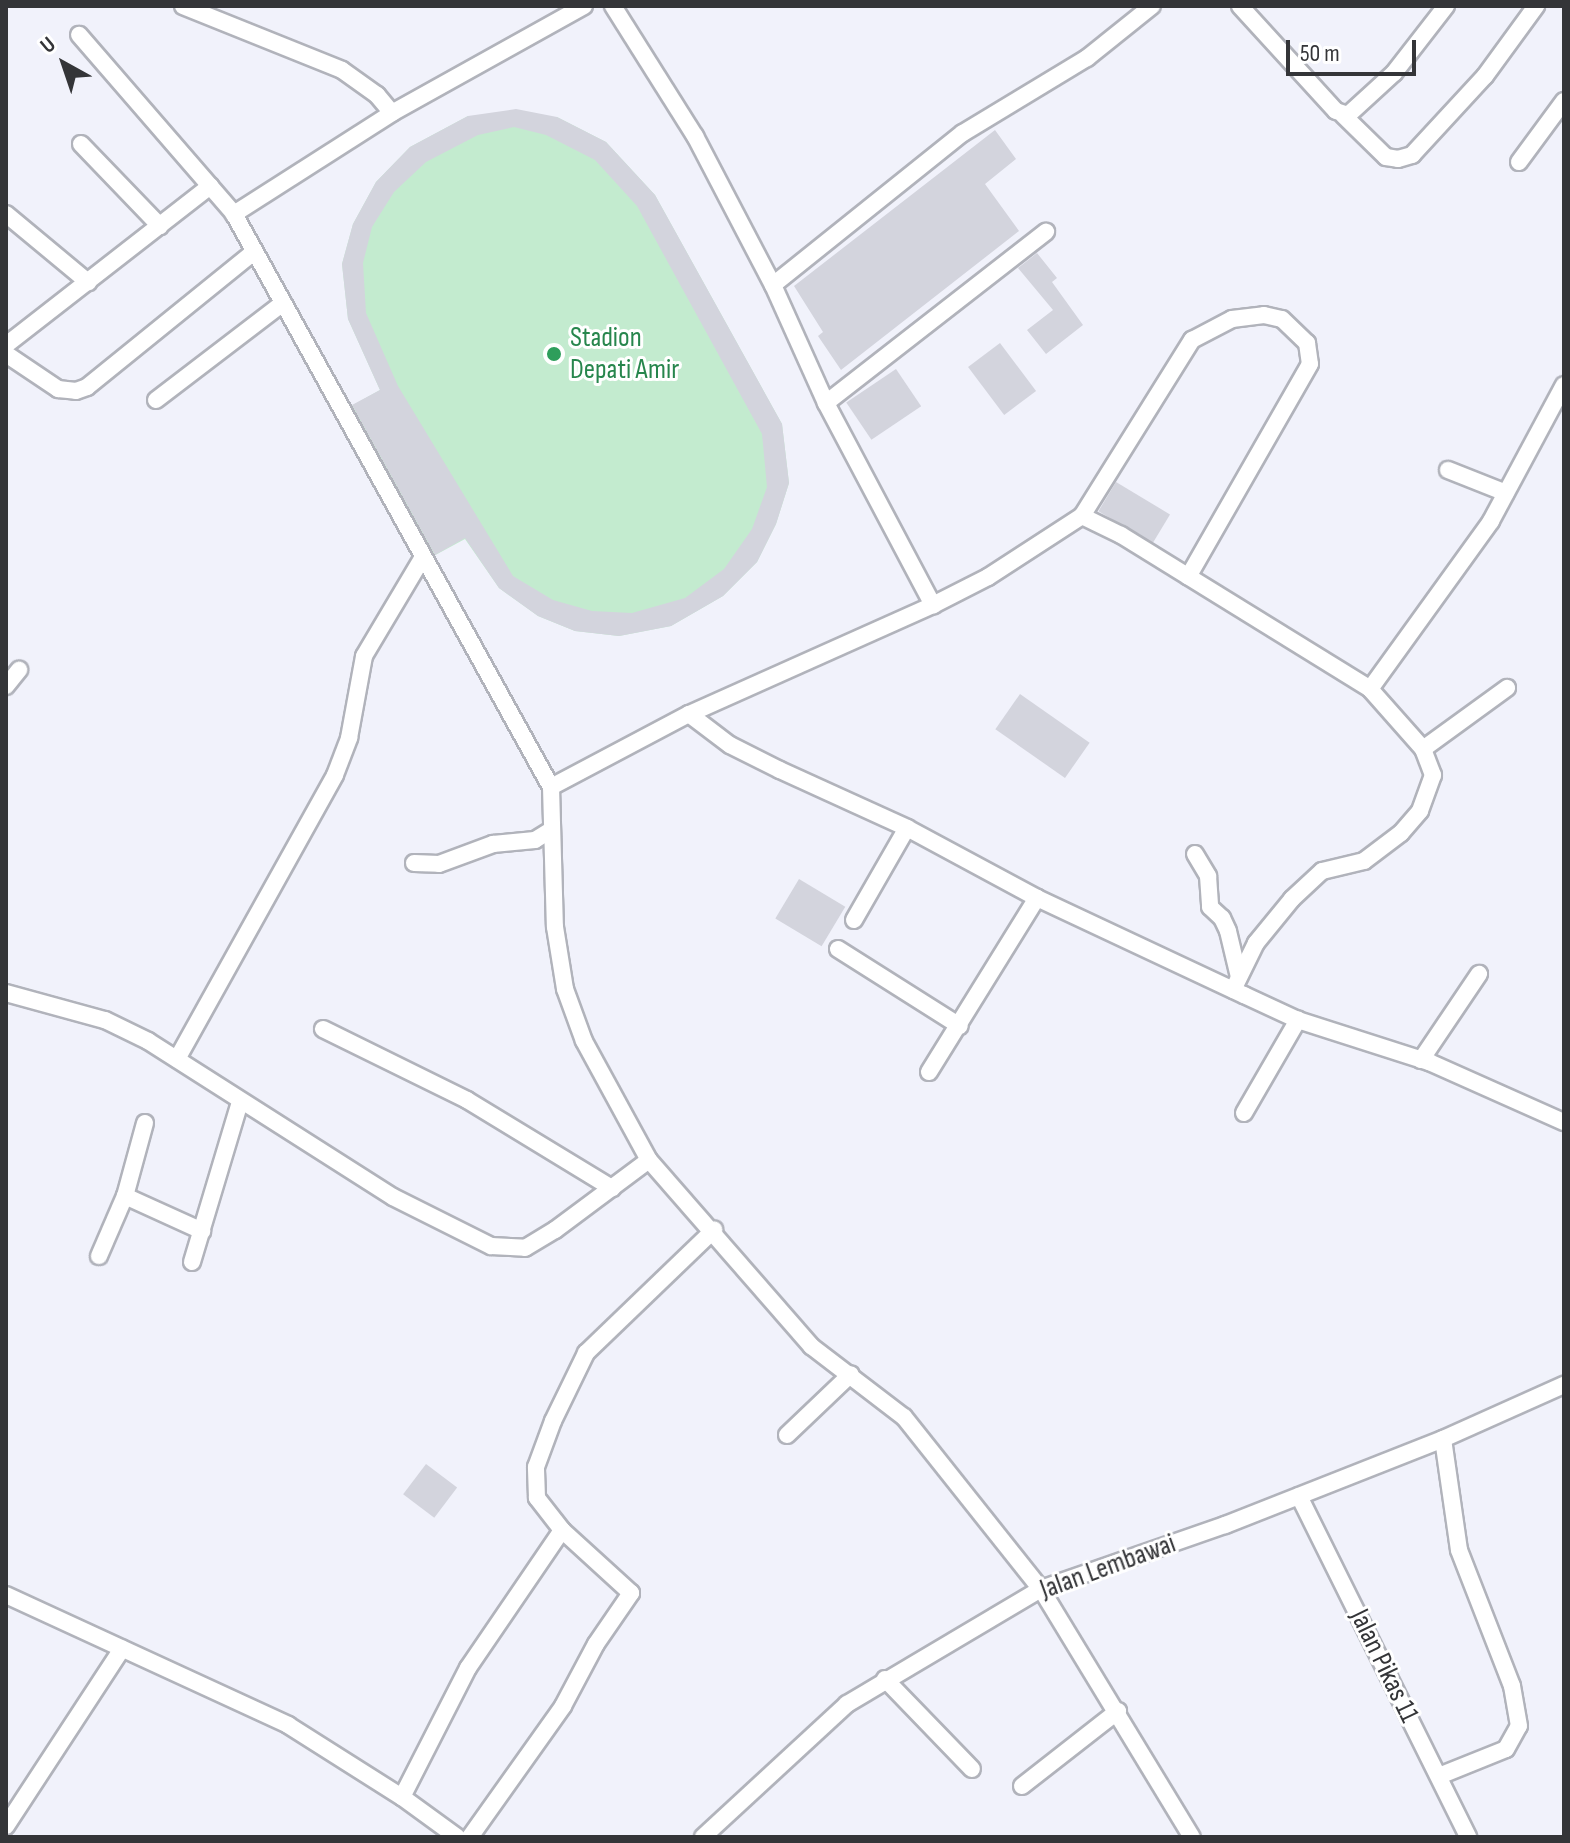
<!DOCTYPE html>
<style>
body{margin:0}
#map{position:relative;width:1570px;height:1843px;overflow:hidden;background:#f1f2fb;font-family:"Sofia Sans Condensed",sans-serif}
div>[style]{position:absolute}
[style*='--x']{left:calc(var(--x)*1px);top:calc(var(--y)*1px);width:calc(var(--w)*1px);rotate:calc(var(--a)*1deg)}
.green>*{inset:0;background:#c3ebcf}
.building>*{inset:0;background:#d3d4dd;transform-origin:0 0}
.roads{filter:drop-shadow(2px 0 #b1b3bb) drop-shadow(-2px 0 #b1b3bb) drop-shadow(0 2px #b1b3bb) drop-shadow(0 -2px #b1b3bb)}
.minor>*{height:16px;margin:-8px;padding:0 8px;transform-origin:8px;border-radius:8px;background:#fff}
.dots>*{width:22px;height:22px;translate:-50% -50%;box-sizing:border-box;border:4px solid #fff;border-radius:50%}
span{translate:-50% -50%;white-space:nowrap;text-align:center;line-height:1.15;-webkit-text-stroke:6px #fff;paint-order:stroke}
.leisure-label{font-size:28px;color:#27864d}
.left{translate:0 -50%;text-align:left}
.street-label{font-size:28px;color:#343538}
.frame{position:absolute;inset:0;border:8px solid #343538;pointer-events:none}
.north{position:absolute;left:24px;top:24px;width:80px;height:80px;-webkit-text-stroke:6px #fff;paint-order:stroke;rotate:320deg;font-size:22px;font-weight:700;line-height:32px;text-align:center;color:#343538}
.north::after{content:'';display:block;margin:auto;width:28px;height:36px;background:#343538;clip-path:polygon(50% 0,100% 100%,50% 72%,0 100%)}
.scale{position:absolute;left:1286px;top:40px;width:130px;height:36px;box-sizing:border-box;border:4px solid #343538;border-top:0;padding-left:10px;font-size:24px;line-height:28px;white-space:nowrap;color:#343538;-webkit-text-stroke:6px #fff;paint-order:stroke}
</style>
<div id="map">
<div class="green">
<div style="clip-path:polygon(468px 116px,557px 117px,606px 142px,655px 195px,782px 424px,789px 483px,776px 524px,757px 562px,723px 596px,671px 626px,619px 636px,575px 631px,538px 616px,499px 588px,465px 539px,428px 559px,346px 409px,380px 390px,348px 319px,342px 264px,353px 224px,376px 182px,410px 147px)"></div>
</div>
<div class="building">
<div style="clip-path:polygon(evenodd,516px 109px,557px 117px,606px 142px,655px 195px,782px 424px,789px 483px,776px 524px,757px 562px,723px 596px,671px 626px,619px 636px,575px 631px,538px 616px,499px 588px,465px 538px,435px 555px,352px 405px,380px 390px,348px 319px,342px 264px,353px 224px,376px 182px,410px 147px,468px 116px,516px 109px,514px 127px,546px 135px,595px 160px,637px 206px,762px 434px,767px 487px,752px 529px,724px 569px,685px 598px,632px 613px,592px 611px,553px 600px,513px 576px,398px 386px,366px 313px,363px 263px,372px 227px,394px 192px,426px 162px,478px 135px,514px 127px)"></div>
<div style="clip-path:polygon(995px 130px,1016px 159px,985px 184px,1019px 231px,841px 370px,818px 336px,823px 332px,794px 286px)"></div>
<div style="clip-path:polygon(1037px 253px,1057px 278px,1052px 282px,1083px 325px,1046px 354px,1027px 330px,1053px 310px,1018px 268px)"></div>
<div style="left:1000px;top:343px;width:60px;height:40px;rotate:53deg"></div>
<div style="left:896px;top:369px;width:45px;height:60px;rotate:56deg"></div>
<div style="left:1116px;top:482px;width:63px;height:34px;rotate:31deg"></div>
<div style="left:1020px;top:694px;width:85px;height:43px;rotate:35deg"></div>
<div style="left:799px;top:879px;width:54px;height:46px;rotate:31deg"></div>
<div style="left:426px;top:1464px;width:39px;height:38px;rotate:37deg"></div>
</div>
<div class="roads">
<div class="minor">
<div style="--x:183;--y:6;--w:171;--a:21.9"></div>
<div style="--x:342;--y:70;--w:43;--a:35.5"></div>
<div style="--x:377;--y:95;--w:23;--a:50"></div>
<div style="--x:584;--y:6;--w:220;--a:150.9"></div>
<div style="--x:392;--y:113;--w:188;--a:147.4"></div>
<div style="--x:234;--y:214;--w:655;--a:61.05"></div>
<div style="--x:551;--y:787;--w:156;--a:-27.9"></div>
<div style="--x:689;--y:714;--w:51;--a:37.1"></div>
<div style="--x:730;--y:745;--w:56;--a:26.6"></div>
<div style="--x:780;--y:770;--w:140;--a:24.5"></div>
<div style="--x:907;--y:828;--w:148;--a:28.3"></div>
<div style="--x:1037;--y:898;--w:229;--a:25.1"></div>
<div style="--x:1244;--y:995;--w:60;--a:24.8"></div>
<div style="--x:1298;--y:1020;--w:138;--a:17.8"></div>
<div style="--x:1429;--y:1062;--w:148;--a:24"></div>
<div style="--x:613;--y:6;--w:154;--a:57.8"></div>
<div style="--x:695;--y:136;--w:168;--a:62.4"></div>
<div style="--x:773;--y:285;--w:129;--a:65.8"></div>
<div style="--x:826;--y:403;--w:229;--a:62.1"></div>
<div style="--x:933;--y:605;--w:267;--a:155.9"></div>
<div style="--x:1240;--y:6;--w:142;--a:47.6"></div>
<div style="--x:1336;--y:111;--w:13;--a:18"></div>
<div style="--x:1348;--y:115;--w:62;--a:-42.4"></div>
<div style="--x:1394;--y:73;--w:85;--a:-52.2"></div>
<div style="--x:1343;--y:115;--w:60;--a:44.3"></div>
<div style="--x:1386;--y:157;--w:12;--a:9"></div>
<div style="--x:1398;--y:159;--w:15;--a:-16"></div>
<div style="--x:1412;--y:155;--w:108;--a:-47.3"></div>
<div style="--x:1485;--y:76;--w:87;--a:-53.9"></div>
<div style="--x:81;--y:144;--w:114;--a:46.1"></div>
<div style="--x:1519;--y:162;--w:76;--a:-53.6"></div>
<div style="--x:210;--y:186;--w:37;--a:49"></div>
<div style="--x:6;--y:214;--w:107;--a:39.7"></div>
<div style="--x:773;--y:285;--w:243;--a:-38.7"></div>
<div style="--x:963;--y:133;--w:145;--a:-31.2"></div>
<div style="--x:1087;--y:58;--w:83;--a:-38.7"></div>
<div style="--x:6;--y:345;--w:259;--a:-37.9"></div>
<div style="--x:210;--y:186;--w:200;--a:-130.9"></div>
<div style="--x:6;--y:354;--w:63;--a:33.9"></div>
<div style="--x:58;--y:389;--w:18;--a:6"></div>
<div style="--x:76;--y:391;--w:12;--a:-20"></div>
<div style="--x:87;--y:387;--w:215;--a:-39"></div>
<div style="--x:156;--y:400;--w:160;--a:-37.4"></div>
<div style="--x:826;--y:403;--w:279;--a:-37.9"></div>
<div style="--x:1448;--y:470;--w:62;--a:21.6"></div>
<div style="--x:1082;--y:516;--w:43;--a:26"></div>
<div style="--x:1121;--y:535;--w:293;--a:31.7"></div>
<div style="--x:1370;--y:689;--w:80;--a:48.5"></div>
<div style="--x:1423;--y:749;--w:28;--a:69"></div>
<div style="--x:1433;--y:775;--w:38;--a:110"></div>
<div style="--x:1420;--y:811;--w:29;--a:131"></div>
<div style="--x:1401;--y:833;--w:46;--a:142.9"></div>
<div style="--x:1364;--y:861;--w:43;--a:166.6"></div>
<div style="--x:1322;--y:871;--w:41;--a:137"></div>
<div style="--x:1292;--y:899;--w:57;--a:129.3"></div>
<div style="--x:1256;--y:943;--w:52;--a:116.1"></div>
<div style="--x:933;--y:605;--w:62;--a:-27"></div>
<div style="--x:988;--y:577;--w:112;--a:-33"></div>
<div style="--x:1082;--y:516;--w:208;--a:-58"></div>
<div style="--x:1192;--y:340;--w:45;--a:-27.7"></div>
<div style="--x:1232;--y:319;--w:32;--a:-7"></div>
<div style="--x:1264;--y:315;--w:18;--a:13"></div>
<div style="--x:1282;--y:319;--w:35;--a:44"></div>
<div style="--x:1307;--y:343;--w:21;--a:82"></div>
<div style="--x:1310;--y:364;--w:245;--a:119.8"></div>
<div style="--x:6;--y:686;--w:21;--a:-51"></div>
<div style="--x:1370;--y:689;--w:207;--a:-54.2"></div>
<div style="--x:1491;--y:521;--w:154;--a:-61.8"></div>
<div style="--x:1423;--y:749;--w:104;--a:-36"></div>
<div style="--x:551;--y:787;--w:140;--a:88.4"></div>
<div style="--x:555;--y:927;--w:63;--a:80.8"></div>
<div style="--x:565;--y:989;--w:55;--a:69.9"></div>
<div style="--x:584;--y:1041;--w:136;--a:61.4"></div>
<div style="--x:649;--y:1160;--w:247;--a:48.9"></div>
<div style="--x:811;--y:1346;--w:117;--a:37.4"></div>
<div style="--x:904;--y:1417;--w:220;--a:51.5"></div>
<div style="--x:1041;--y:1589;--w:290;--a:58.7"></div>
<div style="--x:1195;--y:854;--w:26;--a:59"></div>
<div style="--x:1208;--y:876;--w:31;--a:86"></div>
<div style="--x:1210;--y:907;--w:16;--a:43"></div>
<div style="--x:1222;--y:918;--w:14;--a:65"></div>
<div style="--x:1228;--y:931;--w:47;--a:76.6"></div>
<div style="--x:414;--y:863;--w:25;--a:2"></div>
<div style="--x:439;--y:864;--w:58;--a:-20.3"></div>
<div style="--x:493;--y:844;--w:42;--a:-5.4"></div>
<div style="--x:535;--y:840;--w:19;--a:-32"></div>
<div style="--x:854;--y:920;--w:106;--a:-60.1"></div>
<div style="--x:838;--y:949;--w:144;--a:32.3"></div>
<div style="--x:6;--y:993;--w:103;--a:15.3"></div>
<div style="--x:105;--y:1020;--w:48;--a:26"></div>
<div style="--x:148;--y:1041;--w:290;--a:32.5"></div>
<div style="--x:393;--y:1197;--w:110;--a:26.6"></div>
<div style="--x:491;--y:1246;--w:34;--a:3"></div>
<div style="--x:525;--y:1248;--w:35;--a:-31"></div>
<div style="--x:555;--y:1230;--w:117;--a:-36.7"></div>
<div style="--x:323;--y:1029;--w:161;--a:26.2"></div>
<div style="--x:467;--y:1100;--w:170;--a:31.3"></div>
<div style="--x:177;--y:1059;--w:325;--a:-60.9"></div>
<div style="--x:335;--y:775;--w:40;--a:-69"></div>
<div style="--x:349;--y:738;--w:83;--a:-79.6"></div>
<div style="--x:364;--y:656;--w:115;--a:-59.2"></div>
<div style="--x:1421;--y:1060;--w:104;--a:-56"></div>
<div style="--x:929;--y:1072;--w:205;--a:-58.2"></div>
<div style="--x:1244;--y:1113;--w:108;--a:-59.9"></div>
<div style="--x:145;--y:1123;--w:76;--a:105.3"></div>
<div style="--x:125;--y:1196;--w:85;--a:24.4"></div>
<div style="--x:99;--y:1256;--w:65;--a:-66.6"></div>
<div style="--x:192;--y:1262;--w:167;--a:-73.3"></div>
<div style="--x:787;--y:1435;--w:88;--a:-43.6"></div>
<div style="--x:1299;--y:1496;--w:381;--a:63.6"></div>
<div style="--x:6;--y:1595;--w:311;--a:24.7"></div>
<div style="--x:288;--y:1725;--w:135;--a:32.3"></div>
<div style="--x:402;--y:1797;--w:68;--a:36"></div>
<div style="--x:885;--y:1679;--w:125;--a:46"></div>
<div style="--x:1439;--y:1776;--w:72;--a:-21.9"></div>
<div style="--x:1506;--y:1749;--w:26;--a:-61"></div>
<div style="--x:1519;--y:1726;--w:41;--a:-99.9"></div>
<div style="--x:1512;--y:1686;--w:146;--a:-111.3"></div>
<div style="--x:1459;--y:1550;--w:112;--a:-98.2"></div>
<div style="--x:1022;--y:1786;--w:122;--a:-38"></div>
<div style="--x:402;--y:1797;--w:145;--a:-62.9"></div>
<div style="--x:468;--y:1668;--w:167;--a:-55.7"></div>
<div style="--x:6;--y:1826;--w:212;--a:-56.8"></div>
<div style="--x:470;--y:1837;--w:161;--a:-54.6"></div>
<div style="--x:563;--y:1706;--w:70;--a:-62"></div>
<div style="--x:596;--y:1644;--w:62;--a:-55.5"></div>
<div style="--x:631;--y:1593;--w:93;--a:-137.6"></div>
<div style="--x:562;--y:1530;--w:41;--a:-128"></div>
<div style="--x:537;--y:1498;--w:31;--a:-92"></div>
<div style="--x:536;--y:1467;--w:49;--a:-69.7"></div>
<div style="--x:553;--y:1421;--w:76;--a:-64.1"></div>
<div style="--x:586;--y:1353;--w:178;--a:-43.9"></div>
<div style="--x:703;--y:1837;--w:196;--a:-42.7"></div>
<div style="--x:847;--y:1704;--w:226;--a:-30.7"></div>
<div style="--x:1041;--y:1589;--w:195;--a:-19.2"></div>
<div style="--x:1225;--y:1525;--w:234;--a:-21.5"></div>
<div style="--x:1443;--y:1439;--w:133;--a:-24.1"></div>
</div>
</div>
<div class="dots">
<div style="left:554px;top:354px;background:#2e9e5b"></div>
</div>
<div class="leisure-label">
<span class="left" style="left:570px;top:354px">Stadion<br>Depati Amir</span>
</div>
<div class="street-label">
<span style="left:1108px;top:1567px;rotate:-20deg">Jalan Lembawai</span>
<span style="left:1384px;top:1666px;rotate:64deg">Jalan Pikas 11</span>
</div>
<div class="frame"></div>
<div class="north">U</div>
<div class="scale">50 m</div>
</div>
